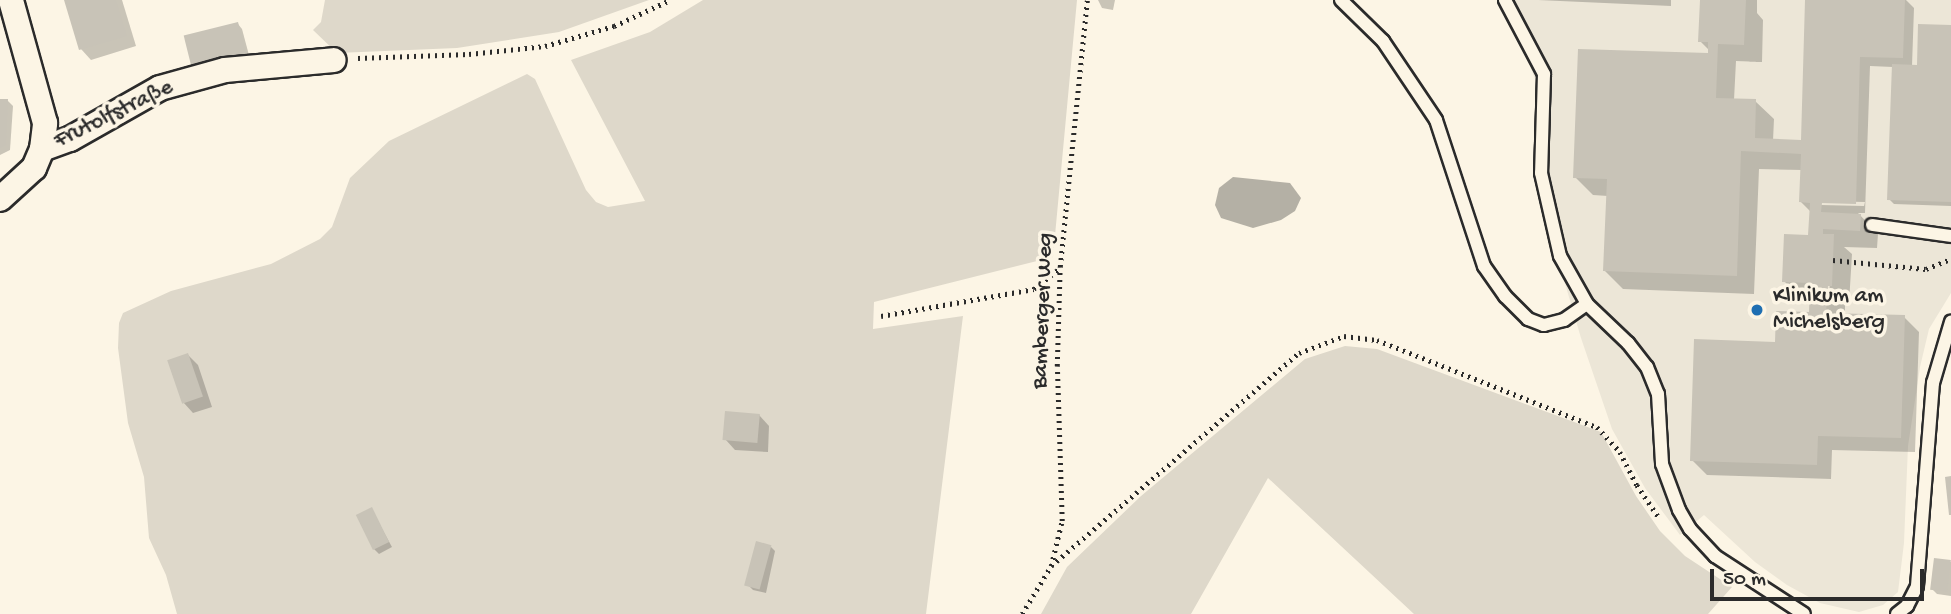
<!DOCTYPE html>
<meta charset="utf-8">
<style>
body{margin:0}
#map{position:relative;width:1951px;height:614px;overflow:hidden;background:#fcf5e5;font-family:"Gochi Hand",sans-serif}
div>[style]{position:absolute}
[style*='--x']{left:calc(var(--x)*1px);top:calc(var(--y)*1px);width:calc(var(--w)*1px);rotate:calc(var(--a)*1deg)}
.built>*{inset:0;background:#ece6d7}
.green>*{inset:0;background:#ded8ca}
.water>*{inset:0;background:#b4b0a5}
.shadow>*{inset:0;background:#0003}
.building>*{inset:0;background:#c8c3b7;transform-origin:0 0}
.path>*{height:4.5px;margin-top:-2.25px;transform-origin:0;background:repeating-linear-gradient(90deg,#2b2b2b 0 2px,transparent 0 7px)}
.roads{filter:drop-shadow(2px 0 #2b2b2b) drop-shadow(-2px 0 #2b2b2b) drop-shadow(0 2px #2b2b2b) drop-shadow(0 -2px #2b2b2b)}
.service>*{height:12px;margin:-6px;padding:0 6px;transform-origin:6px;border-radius:6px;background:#fcf5e5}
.minor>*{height:24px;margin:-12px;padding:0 12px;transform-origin:12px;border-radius:12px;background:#fcf5e5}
.dots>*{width:19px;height:19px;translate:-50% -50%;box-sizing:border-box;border:4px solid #fcf5e5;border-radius:50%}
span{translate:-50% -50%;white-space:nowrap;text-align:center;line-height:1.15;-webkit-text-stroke:7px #fcf5e5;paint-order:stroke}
.street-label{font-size:23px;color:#2b2b2b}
.poi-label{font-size:23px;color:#2b2b2b}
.left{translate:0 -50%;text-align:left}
.scale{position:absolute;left:1710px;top:569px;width:214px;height:32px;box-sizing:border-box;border:4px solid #2b2b2b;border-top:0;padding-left:9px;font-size:21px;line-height:24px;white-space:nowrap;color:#2b2b2b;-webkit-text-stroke:5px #fcf5e5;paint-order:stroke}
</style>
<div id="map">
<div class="built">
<div style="clip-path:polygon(1497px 0,1951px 0,1951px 293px,1929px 329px,1920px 367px,1908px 446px,1904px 543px,1898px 592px,1883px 605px,1859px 612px,1820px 603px,1787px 585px,1755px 562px,1704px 515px,1680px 535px,1645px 488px,1612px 429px,1581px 338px,1540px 198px,1538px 87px,1518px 33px)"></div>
</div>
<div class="green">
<div style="clip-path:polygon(325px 0,649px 0,559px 32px,457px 48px,337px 53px,313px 30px,321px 22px)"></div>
<div style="clip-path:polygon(703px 0,1077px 0,1053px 257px,874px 302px,873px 329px,963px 316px,926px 614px,177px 614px,166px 575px,149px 538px,144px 477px,128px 423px,118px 348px,119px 323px,123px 313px,171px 291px,271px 264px,320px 239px,332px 227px,350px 178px,389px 141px,527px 74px,535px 79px,586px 190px,596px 202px,608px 207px,645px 201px,571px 60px,650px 32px)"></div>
<div style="clip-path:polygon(1345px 346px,1377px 349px,1601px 432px,1636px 496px,1660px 531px,1685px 556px,1732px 587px,1708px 614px,1414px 614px,1268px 478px,1191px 614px,1041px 614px,1067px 567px,1141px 496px,1305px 359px)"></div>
</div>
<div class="water">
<div style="clip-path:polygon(1233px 177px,1290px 183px,1301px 198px,1295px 211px,1281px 220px,1253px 228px,1221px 218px,1215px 205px,1219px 188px)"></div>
</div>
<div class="shadow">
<div style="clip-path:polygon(66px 0,122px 0,136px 46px,91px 60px,81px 49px)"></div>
<div style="clip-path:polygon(1098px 0,1115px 0,1113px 10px,1102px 8px)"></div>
<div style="clip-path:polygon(1538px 0,1671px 0,1671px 6px)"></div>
<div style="clip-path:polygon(evenodd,1728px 0,1757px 0,1757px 13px,1763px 20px,1762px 62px,1736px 61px,1734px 100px,1755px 101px,1774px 119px,1773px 141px,1802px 144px,1807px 0,1906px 0,1914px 8px,1912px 66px,1919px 67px,1951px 27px,1951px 206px,1894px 204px,1889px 199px,1893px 67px,1870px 66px,1865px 213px,1858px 213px,1878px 234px,1877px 248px,1844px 247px,1852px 254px,1849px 303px,1845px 303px,1845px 315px,1904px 317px,1919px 332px,1915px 452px,1832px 450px,1831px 479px,1707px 475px,1692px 460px,1777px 343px,1810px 314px,1811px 300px,1802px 299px,1784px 281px,1810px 237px,1811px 212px,1801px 202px,1802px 170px,1759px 169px,1754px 294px,1623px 289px,1605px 271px,1608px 196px,1593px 195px,1575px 177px,1710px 55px,1710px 51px,1700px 41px,1728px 0,1818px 201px,1865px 202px,1864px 206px,1821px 205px,1818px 201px,1728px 0,1826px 277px,1830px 277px,1829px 304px,1825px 301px,1826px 277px)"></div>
<div style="clip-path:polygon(238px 24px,242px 29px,250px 59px,198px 71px)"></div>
<div style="clip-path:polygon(0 101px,8px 101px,13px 106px,10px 150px,0 155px)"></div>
<div style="clip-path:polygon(188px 355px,198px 365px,212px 407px,193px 413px,183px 402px)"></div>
<div style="clip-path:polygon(759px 415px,769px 426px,768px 452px,735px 450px,725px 439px)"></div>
<div style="clip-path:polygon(371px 509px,392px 547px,379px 554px,374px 549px)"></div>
<div style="clip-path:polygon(770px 546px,775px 551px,766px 593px,753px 590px,748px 585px)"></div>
<div style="clip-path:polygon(1936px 560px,1951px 562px,1951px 596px,1937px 594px,1932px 589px)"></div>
</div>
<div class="building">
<div style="clip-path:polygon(64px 0,116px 0,127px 36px,79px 50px)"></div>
<div style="clip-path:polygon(1700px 0,1746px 0,1744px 45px,1718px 44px,1716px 98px,1756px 99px,1755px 138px,1801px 140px,1805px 0,1905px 0,1903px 58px,1860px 57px,1856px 204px,1822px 203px,1821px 212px,1861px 214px,1860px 231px,1823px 229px,1823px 234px,1834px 234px,1832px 286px,1828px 286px,1826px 313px,1905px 315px,1901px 438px,1818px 436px,1817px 465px,1690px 461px,1694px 339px,1775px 342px,1776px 311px,1809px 312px,1810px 283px,1782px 282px,1784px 234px,1808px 235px,1810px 203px,1799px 202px,1801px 154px,1741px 151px,1737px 276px,1603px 271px,1607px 179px,1573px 178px,1578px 49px,1708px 53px,1708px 42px,1698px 42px)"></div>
<div style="left:238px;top:22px;width:34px;height:56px;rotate:76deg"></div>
<div style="clip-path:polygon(1918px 24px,1951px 25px,1951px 202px,1887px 200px,1892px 64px,1917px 65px)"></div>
<div style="clip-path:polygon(0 99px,8px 99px,6px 145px,0 148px)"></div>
<div style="left:188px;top:353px;width:46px;height:22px;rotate:71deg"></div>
<div style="left:725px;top:411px;width:35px;height:29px;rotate:5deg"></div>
<div style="clip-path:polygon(1951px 476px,1951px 515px,1949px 515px,1945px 477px)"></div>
<div style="left:372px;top:507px;width:39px;height:18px;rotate:64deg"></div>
<div style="left:756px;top:541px;width:16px;height:46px;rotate:15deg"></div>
<div style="left:1934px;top:558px;width:17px;height:32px;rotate:7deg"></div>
</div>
<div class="path">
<div style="--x:358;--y:58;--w:111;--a:-2.1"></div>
<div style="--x:469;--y:54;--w:76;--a:-6"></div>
<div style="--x:545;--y:46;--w:72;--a:-16.2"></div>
<div style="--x:614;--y:26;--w:62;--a:-24.9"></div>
<div style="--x:1833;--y:260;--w:93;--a:5.5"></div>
<div style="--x:1926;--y:269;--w:27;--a:-22"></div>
<div style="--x:881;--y:316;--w:155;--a:-10"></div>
<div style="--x:1034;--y:289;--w:33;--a:-39"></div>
<div style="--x:1051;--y:566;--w:327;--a:-40.7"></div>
<div style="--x:1299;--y:353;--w:48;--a:-20.7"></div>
<div style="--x:1344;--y:336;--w:33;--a:7"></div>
<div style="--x:1377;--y:340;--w:237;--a:21.6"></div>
<div style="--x:1597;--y:427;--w:34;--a:47"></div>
<div style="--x:1620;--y:452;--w:37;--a:63"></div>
<div style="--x:1637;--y:485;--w:40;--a:56"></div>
<div style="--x:1022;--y:614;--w:56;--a:-58.9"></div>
<div style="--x:1051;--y:566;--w:46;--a:-76.3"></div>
<div style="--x:1062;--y:521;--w:155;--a:-91.8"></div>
<div style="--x:1057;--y:366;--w:99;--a:-88.3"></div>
<div style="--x:1060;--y:267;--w:268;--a:-84.2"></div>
</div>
<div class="roads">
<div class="service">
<div style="--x:1341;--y:0;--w:59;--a:44.3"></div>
<div style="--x:1383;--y:41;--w:95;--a:56.1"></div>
<div style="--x:1436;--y:120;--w:154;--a:71.8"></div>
<div style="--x:1484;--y:266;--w:37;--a:55"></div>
<div style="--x:1505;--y:296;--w:33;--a:45"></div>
<div style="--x:1528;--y:319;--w:17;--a:21"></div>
<div style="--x:1544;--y:325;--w:21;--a:-14"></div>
<div style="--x:1564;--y:320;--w:28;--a:-35"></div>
<div style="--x:1505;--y:0;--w:84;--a:62.2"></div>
<div style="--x:1544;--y:74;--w:99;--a:91.7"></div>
<div style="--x:1541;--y:173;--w:85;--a:77.1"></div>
<div style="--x:1560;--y:256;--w:55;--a:60.6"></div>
<div style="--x:1587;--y:304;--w:57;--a:43.6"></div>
<div style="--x:1628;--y:343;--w:31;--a:52"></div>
<div style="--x:1647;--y:367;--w:29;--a:68"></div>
<div style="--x:1658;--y:394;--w:70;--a:86.7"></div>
<div style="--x:1662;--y:464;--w:49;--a:69.7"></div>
<div style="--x:1679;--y:510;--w:22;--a:60"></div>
<div style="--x:1690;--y:529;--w:37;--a:47"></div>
<div style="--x:1715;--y:556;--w:106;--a:33.1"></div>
<div style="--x:1872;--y:225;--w:80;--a:7.9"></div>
<div style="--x:1897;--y:614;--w:13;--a:-39"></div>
<div style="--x:1907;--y:606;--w:22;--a:-63"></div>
<div style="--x:1917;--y:586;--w:204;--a:-85.5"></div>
<div style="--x:1933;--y:383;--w:64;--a:-73.6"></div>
</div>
<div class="minor">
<div style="--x:42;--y:149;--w:30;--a:-20"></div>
<div style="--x:70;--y:139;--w:103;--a:-29.5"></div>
<div style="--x:160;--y:88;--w:67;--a:-15.5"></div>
<div style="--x:225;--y:70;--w:109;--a:-5.2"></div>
<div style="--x:0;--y:199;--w:46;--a:-42.4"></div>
<div style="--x:34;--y:168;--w:21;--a:-67"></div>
<div style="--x:42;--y:149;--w:26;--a:-83"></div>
<div style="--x:45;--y:123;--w:128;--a:-105.5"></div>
</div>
</div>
<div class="dots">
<div style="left:1757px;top:310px;background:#1f6fb2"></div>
</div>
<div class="street-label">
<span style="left:114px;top:115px;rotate:-26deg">Frutolfstraße</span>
<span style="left:1044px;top:311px;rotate:-88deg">Bamberger Weg</span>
</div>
<div class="poi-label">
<span class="left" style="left:1773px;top:310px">Klinikum am<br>Michelsberg</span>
</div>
<div class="scale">50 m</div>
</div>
